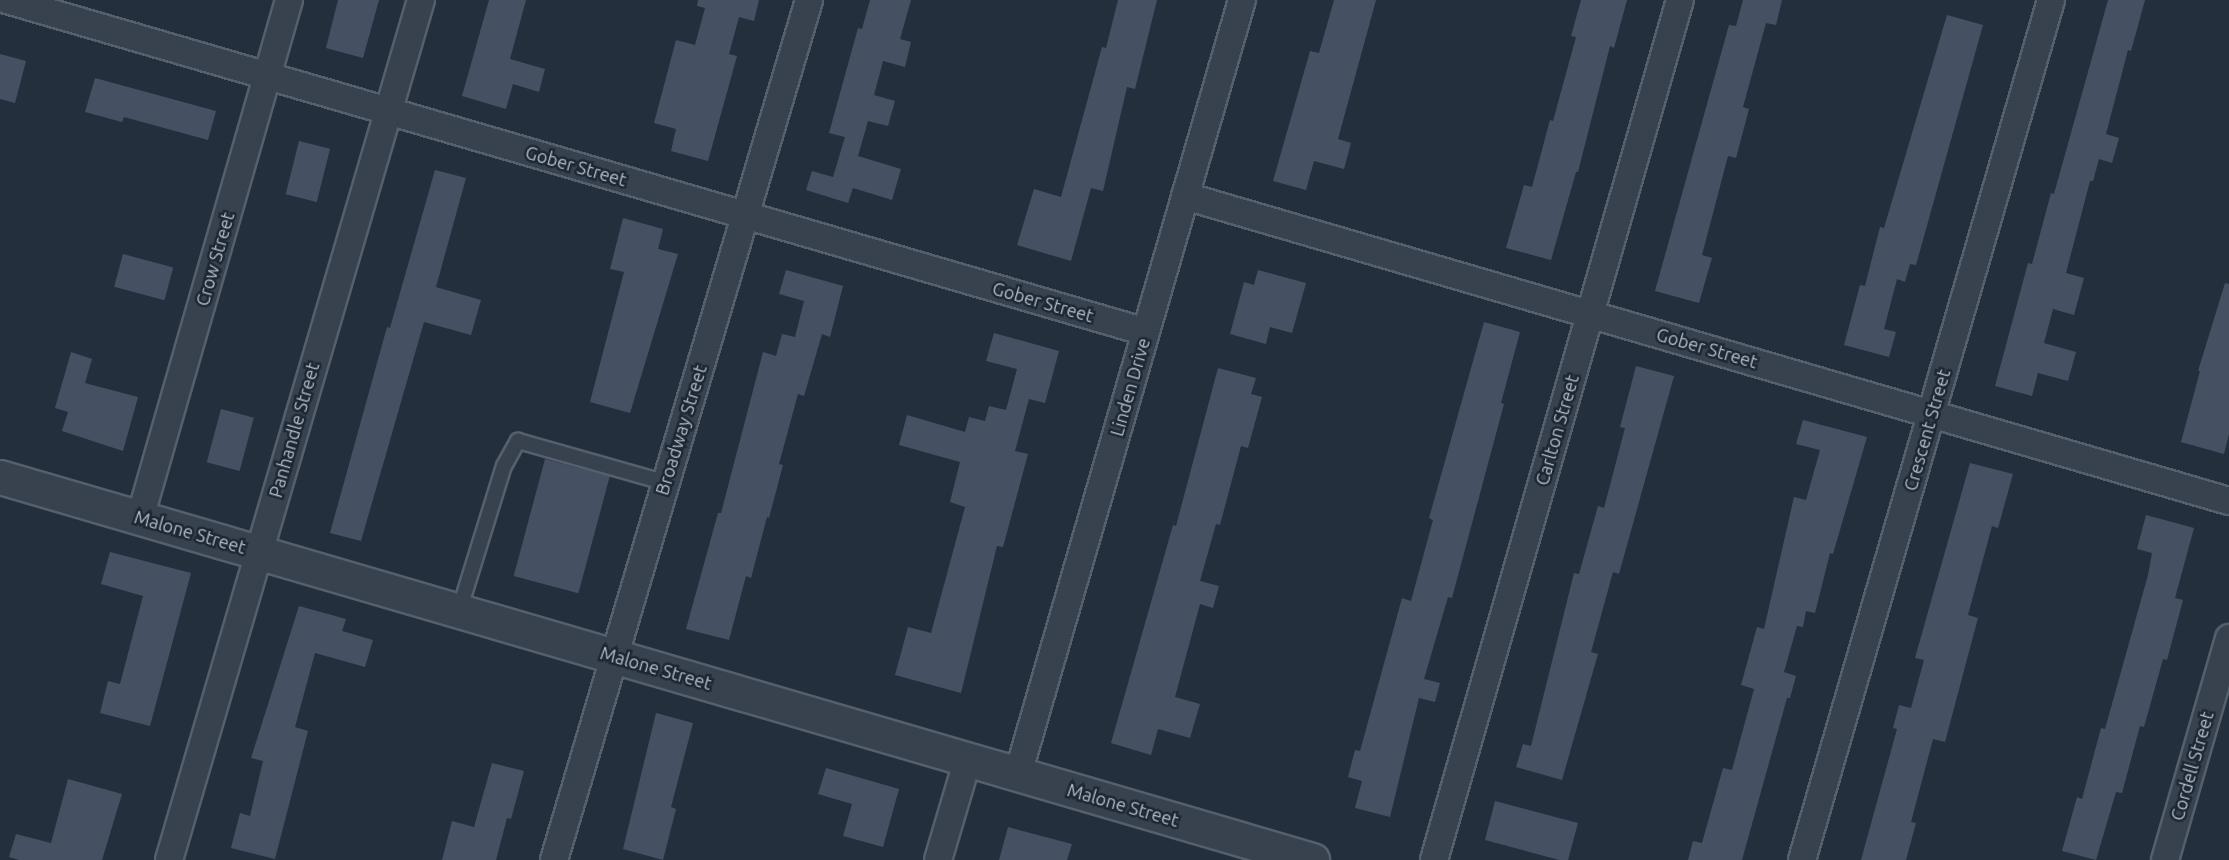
<!DOCTYPE html>
<style>
body{margin:0}
#map{position:relative;width:2229px;height:860px;overflow:hidden;background:#242f3e;font-family:Ubuntu,sans-serif}
div>[style]{position:absolute}
[style*='--x']{left:calc(var(--x)*1px);top:calc(var(--y)*1px);width:calc(var(--w)*1px);rotate:calc(var(--a)*1deg)}
.building>*{inset:0;background:#455162;transform-origin:0 0}
.roads{filter:drop-shadow(2px 0 #565f6c) drop-shadow(-2px 0 #565f6c) drop-shadow(0 2px #565f6c) drop-shadow(0 -2px #565f6c)}
.service>*{height:14px;margin:-7px;padding:0 7px;transform-origin:7px;border-radius:7px;background:#38414e}
.minor>*{height:26px;margin:-13px;padding:0 13px;transform-origin:13px;border-radius:13px;background:#38414e}
.tertiary>*{height:33px;margin:-16.5px;padding:0 16.5px;transform-origin:16.5px;border-radius:16.5px;background:#38414e}
span{translate:-50% -50%;white-space:nowrap;text-align:center;line-height:1.15;-webkit-text-stroke:5px #1d2633;paint-order:stroke}
.street-label{font-size:18px;color:#b4bcc9}
</style>
<div id="map">
<div class="building">
<div style="clip-path:polygon(338px 0,379px 0,363px 58px,326px 48px)"></div>
<div style="clip-path:polygon(489px 0,526px 0,510px 59px,545px 69px,539px 92px,513px 84px,506px 109px,462px 96px)"></div>
<div style="clip-path:polygon(698px 0,759px 0,754px 21px,739px 17px,729px 54px,737px 56px,708px 161px,671px 151px,676px 129px,654px 123px,676px 40px,695px 45px,705px 8px,697px 6px)"></div>
<div style="clip-path:polygon(870px 0,911px 0,900px 39px,911px 42px,905px 67px,883px 61px,874px 95px,895px 101px,888px 126px,868px 121px,858px 156px,901px 169px,892px 200px,853px 188px,848px 203px,806px 190px,812px 171px,833px 177px,845px 137px,829px 133px,858px 28px,862px 29px)"></div>
<div style="clip-path:polygon(1118px 0,1157px 0,1135px 89px,1127px 87px,1103px 191px,1091px 188px,1071px 261px,1017px 245px,1034px 189px,1061px 197px,1102px 47px,1106px 48px)"></div>
<div style="clip-path:polygon(1334px 0,1376px 0,1338px 139px,1351px 143px,1344px 169px,1314px 161px,1306px 190px,1273px 181px,1310px 51px,1319px 53px)"></div>
<div style="clip-path:polygon(1581px 0,1627px 0,1614px 48px,1610px 46px,1578px 172px,1576px 172px,1551px 260px,1506px 248px,1524px 185px,1532px 187px,1550px 120px,1553px 121px,1576px 37px,1571px 36px)"></div>
<div style="clip-path:polygon(1743px 0,1782px 0,1776px 25px,1766px 23px,1743px 107px,1749px 109px,1736px 158px,1728px 156px,1702px 255px,1712px 258px,1699px 303px,1655px 291px,1729px 25px,1736px 26px)"></div>
<div style="clip-path:polygon(2108px 0,2145px 0,2131px 51px,2128px 50px,2106px 134px,2119px 138px,2112px 163px,2099px 159px,2093px 181px,2090px 181px,2066px 273px,2084px 278px,2074px 315px,2053px 309px,2044px 343px,2076px 352px,2068px 381px,2038px 373px,2032px 396px,1995px 386px,2028px 263px,2032px 264px,2051px 193px,2054px 194px)"></div>
<div style="clip-path:polygon(1947px 15px,1983px 25px,1916px 265px,1910px 264px,1905px 282px,1897px 279px,1884px 329px,1896px 332px,1889px 357px,1844px 345px,1860px 285px,1865px 286px,1880px 227px,1884px 228px)"></div>
<div style="clip-path:polygon(0 54px,26px 61px,15px 103px,0 99px)"></div>
<div style="clip-path:polygon(95px 78px,216px 111px,208px 140px,124px 117px,122px 122px,85px 112px)"></div>
<div style="left:299px;top:141px;width:32px;height:55px;rotate:14deg"></div>
<div style="clip-path:polygon(435px 170px,466px 178px,436px 287px,481px 300px,471px 335px,424px 322px,361px 541px,330px 533px,387px 327px,390px 328px)"></div>
<div style="clip-path:polygon(623px 218px,663px 229px,658px 249px,678px 254px,630px 413px,590px 402px,624px 272px,610px 269px)"></div>
<div style="left:123px;top:254px;width:52px;height:34px;rotate:15deg"></div>
<div style="clip-path:polygon(786px 270px,843px 286px,830px 337px,822px 334px,804px 396px,798px 394px,779px 464px,783px 465px,769px 518px,767px 517px,751px 578px,746px 576px,729px 640px,686px 629px,718px 513px,721px 513px,763px 352px,776px 356px,782px 334px,795px 337px,804px 301px,779px 294px)"></div>
<div style="clip-path:polygon(1258px 270px,1306px 283px,1292px 333px,1270px 327px,1266px 344px,1230px 334px,1244px 282px,1254px 285px)"></div>
<div style="clip-path:polygon(2225px 283px,2229px 284px,2229px 434px,2224px 454px,2181px 442px,2200px 371px,2198px 371px)"></div>
<div style="clip-path:polygon(1484px 322px,1520px 332px,1501px 403px,1504px 404px,1452px 598px,1448px 597px,1424px 679px,1440px 683px,1435px 702px,1419px 698px,1390px 817px,1355px 808px,1362px 781px,1348px 777px,1355px 750px,1360px 751px,1402px 598px,1411px 601px,1433px 520px,1429px 518px)"></div>
<div style="clip-path:polygon(994px 333px,1059px 351px,1045px 403px,1029px 399px,1015px 451px,1028px 454px,1003px 547px,997px 546px,961px 693px,895px 675px,908px 627px,931px 633px,965px 507px,950px 502px,960px 462px,899px 445px,907px 415px,965px 432px,969px 417px,985px 421px,989px 406px,1006px 410px,1017px 369px,986px 361px)"></div>
<div style="clip-path:polygon(71px 352px,92px 359px,85px 383px,138px 397px,123px 451px,62px 431px,68px 412px,55px 408px)"></div>
<div style="clip-path:polygon(1636px 366px,1674px 376px,1619px 574px,1613px 572px,1591px 652px,1598px 654px,1562px 780px,1516px 767px,1523px 744px,1531px 746px,1574px 573px,1579px 574px,1598px 506px,1604px 508px,1625px 428px,1620px 427px)"></div>
<div style="clip-path:polygon(1218px 368px,1256px 378px,1251px 394px,1262px 397px,1248px 448px,1241px 446px,1220px 525px,1216px 524px,1200px 581px,1219px 586px,1213px 608px,1200px 604px,1175px 697px,1200px 704px,1190px 738px,1158px 729px,1151px 755px,1111px 743px,1173px 525px,1176px 526px)"></div>
<div style="left:221px;top:409px;width:34px;height:55px;rotate:15deg"></div>
<div style="clip-path:polygon(1803px 420px,1867px 437px,1833px 554px,1830px 553px,1815px 613px,1806px 611px,1803px 627px,1797px 626px,1784px 672px,1796px 676px,1790px 698px,1787px 698px,1742px 860px,1688px 860px,1693px 841px,1702px 843px,1723px 768px,1732px 770px,1754px 689px,1741px 685px,1757px 627px,1764px 629px,1794px 497px,1806px 500px,1820px 450px,1796px 444px)"></div>
<div style="left:545px;top:459px;width:67px;height:121px;rotate:15deg"></div>
<div style="clip-path:polygon(1970px 463px,2013px 474px,1998px 528px,1992px 526px,1968px 615px,1978px 618px,1945px 742px,1933px 739px,1911px 822px,1916px 823px,1906px 860px,1861px 860px,1897px 729px,1893px 728px,1899px 705px,1911px 708px,1924px 660px,1915px 658px)"></div>
<div style="clip-path:polygon(2146px 515px,2194px 528px,2175px 598px,2183px 600px,2167px 660px,2163px 659px,2144px 727px,2140px 726px,2122px 793px,2116px 792px,2096px 860px,2062px 851px,2077px 797px,2082px 799px,2101px 728px,2105px 729px,2148px 575px,2152px 553px,2137px 549px)"></div>
<div style="clip-path:polygon(110px 552px,191px 573px,150px 726px,100px 713px,108px 681px,120px 684px,143px 596px,101px 584px)"></div>
<div style="clip-path:polygon(299px 606px,346px 619px,342px 631px,373px 640px,365px 667px,315px 653px,295px 727px,308px 731px,275px 859px,231px 848px,240px 813px,250px 816px,263px 761px,251px 758px)"></div>
<div style="clip-path:polygon(656px 713px,693px 723px,671px 807px,676px 809px,663px 860px,623px 849px)"></div>
<div style="clip-path:polygon(492px 763px,524px 771px,511px 819px,507px 818px,496px 860px,442px 860px,452px 821px,474px 827px)"></div>
<div style="clip-path:polygon(826px 768px,899px 789px,883px 847px,843px 836px,852px 804px,818px 794px)"></div>
<div style="clip-path:polygon(68px 779px,122px 794px,102px 860px,19px 860px,9px 857px,16px 834px,51px 843px)"></div>
<div style="clip-path:polygon(1495px 801px,1578px 823px,1568px 860px,1559px 860px,1485px 840px)"></div>
<div style="clip-path:polygon(1008px 827px,1072px 844px,1067px 860px,999px 860px)"></div>
</div>
<div class="roads">
<div class="service">
<div style="--x:459;--y:611;--w:152;--a:-72.8"></div>
<div style="--x:504;--y:466;--w:29;--a:-61"></div>
<div style="--x:518;--y:441;--w:154;--a:15.8"></div>
</div>
<div class="minor">
<div style="--x:7;--y:0;--w:1186;--a:16.25"></div>
<div style="--x:1185;--y:196;--w:1088;--a:16.29"></div>
<div style="--x:140;--y:518;--w:539;--a:-73.95"></div>
<div style="--x:1018;--y:774;--w:806;--a:-73.86"></div>
<div style="--x:169;--y:860;--w:896;--a:-73.67"></div>
<div style="--x:554;--y:860;--w:897;--a:-73.48"></div>
<div style="--x:938;--y:860;--w:105;--a:-73.5"></div>
<div style="--x:1434;--y:860;--w:894;--a:-74.04"></div>
<div style="--x:1802;--y:860;--w:895;--a:-73.85"></div>
<div style="--x:2165;--y:860;--w:231;--a:-73.9"></div>
</div>
<div class="tertiary">
<div style="--x:0;--y:477;--w:1367;--a:16.27"></div>
</div>
</div>
<div class="street-label">
<span style="left:576px;top:166px;rotate:16deg">Gober Street</span>
<span style="left:215px;top:259px;rotate:-74deg">Crow Street</span>
<span style="left:1043px;top:302px;rotate:16deg">Gober Street</span>
<span style="left:1707px;top:348px;rotate:16deg">Gober Street</span>
<span style="left:1130px;top:387px;rotate:-74deg">Linden Drive</span>
<span style="left:294px;top:430px;rotate:-74deg">Panhandle Street</span>
<span style="left:681px;top:430px;rotate:-73deg">Broadway Street</span>
<span style="left:1557px;top:430px;rotate:-74deg">Carlton Street</span>
<span style="left:1927px;top:430px;rotate:-74deg">Crescent Street</span>
<span style="left:190px;top:532px;rotate:16deg">Malone Street</span>
<span style="left:656px;top:668px;rotate:16deg">Malone Street</span>
<span style="left:2192px;top:766px;rotate:-74deg">Cordell Street</span>
<span style="left:1123px;top:805px;rotate:16deg">Malone Street</span>
</div>
</div>
